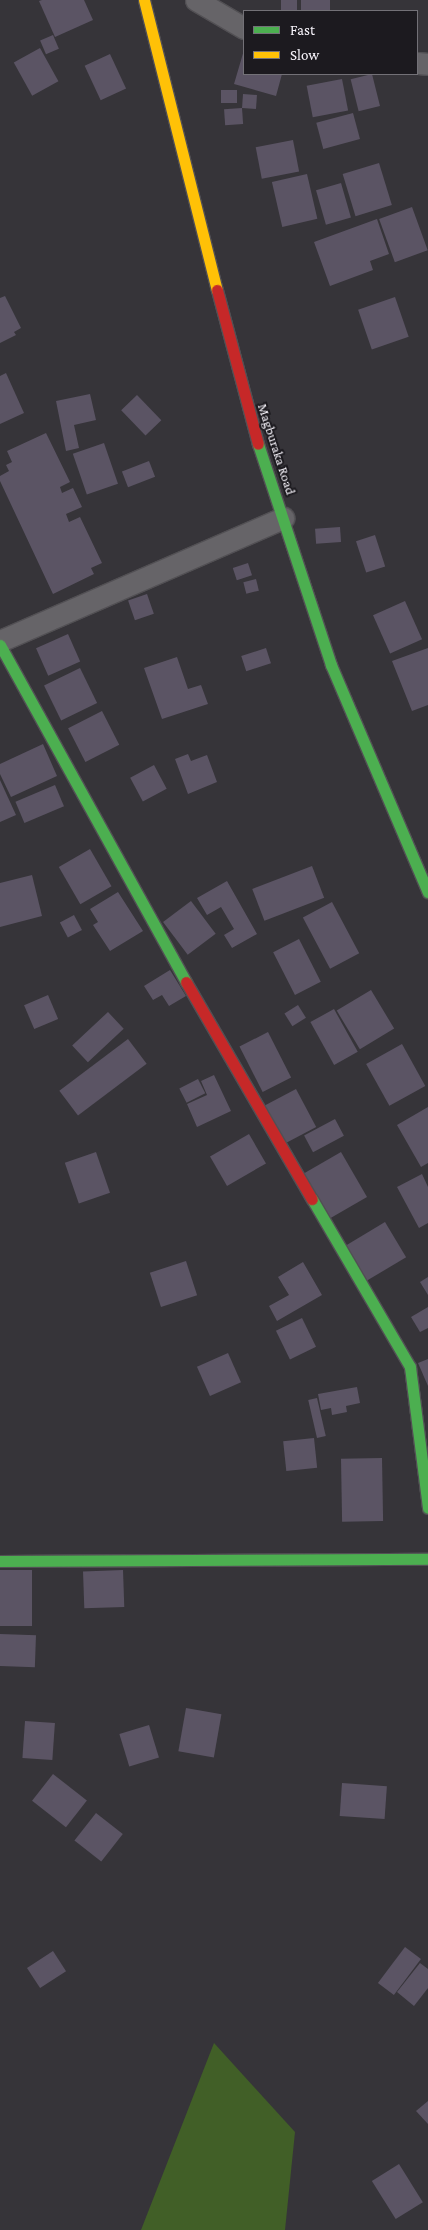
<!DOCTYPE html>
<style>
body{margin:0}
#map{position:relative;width:428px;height:2230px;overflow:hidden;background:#363439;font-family:"Crimson Pro",serif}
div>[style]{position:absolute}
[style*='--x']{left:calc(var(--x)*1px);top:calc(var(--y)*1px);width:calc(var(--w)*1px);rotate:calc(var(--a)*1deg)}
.green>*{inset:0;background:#415f27}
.building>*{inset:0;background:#5b5464;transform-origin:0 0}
.roads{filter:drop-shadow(1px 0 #525054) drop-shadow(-1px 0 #525054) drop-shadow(0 1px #525054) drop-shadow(0 -1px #525054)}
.street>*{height:21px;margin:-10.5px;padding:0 10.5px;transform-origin:10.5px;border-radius:10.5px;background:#666468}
.fast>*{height:11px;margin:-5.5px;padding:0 5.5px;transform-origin:5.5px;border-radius:5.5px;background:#4caf50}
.slow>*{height:11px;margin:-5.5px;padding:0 5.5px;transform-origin:5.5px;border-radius:5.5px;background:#ffc107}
.jam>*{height:11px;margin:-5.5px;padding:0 5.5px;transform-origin:5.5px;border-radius:5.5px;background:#c62828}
span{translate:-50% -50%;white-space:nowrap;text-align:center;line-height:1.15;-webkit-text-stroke:4px #1c1a1f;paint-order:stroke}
.street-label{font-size:14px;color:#f6f3fa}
.legend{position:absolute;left:243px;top:10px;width:175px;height:65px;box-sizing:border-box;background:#1c1a1f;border:1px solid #737177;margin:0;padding:6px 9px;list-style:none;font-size:15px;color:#f6f3fa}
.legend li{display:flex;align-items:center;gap:10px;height:25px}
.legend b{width:25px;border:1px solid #737177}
</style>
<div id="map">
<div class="green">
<div style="clip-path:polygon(214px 2043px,295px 2132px,285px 2230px,141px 2230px)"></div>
</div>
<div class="building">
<div style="clip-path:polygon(42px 0,84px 0,93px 20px,55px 37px,39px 1px)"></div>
<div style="left:281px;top:0;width:16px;height:11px"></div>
<div style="left:301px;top:0;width:29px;height:11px"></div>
<div style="left:53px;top:35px;width:15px;height:14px;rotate:67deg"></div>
<div style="left:40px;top:48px;width:38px;height:30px;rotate:61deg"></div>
<div style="clip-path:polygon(244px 50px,244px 74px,282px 74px,276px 96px,234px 84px)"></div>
<div style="left:110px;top:54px;width:38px;height:28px;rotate:65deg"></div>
<div style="left:372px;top:74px;width:33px;height:22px;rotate:76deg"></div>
<div style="left:342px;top:79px;width:32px;height:36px;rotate:79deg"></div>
<div style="left:221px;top:90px;width:16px;height:13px"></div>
<div style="left:243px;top:94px;width:14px;height:14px;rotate:4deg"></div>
<div style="left:242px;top:108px;width:16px;height:18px;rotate:86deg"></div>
<div style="left:353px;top:113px;width:27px;height:38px;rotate:75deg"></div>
<div style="left:293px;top:140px;width:32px;height:38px;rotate:79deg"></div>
<div style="left:379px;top:163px;width:44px;height:38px;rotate:73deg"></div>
<div style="left:307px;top:174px;width:46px;height:36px;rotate:77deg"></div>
<div style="left:341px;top:183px;width:36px;height:26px;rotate:74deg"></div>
<div style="left:412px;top:207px;width:46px;height:35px;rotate:70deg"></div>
<div style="clip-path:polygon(377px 219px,389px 254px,370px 261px,373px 270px,330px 286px,314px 242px)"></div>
<div style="clip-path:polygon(5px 296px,21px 328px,14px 332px,16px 335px,0 343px,0 298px)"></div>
<div style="left:395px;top:297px;width:42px;height:39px;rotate:71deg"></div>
<div style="clip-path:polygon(6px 373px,24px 413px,0 424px,0 376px)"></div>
<div style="clip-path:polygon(90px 394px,96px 420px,74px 425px,79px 448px,66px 451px,56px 401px)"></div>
<div style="left:137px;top:395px;width:35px;height:22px;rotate:46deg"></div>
<div style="clip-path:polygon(46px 433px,70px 482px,60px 487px,62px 493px,73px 488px,82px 507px,66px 514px,69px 522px,80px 517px,102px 563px,91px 568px,94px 574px,53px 594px,0 481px,0 476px,9px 471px,6px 465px,12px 462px,7px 451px)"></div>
<div style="left:104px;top:443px;width:43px;height:33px;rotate:71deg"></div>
<div style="left:149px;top:461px;width:17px;height:29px;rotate:69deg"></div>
<div style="left:340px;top:527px;width:15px;height:25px;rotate:86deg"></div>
<div style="left:375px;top:535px;width:33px;height:20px;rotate:72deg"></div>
<div style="left:248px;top:563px;width:13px;height:16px;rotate:72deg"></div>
<div style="left:256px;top:579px;width:12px;height:13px;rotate:76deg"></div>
<div style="left:147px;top:594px;width:21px;height:20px;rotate:71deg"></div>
<div style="left:405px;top:601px;width:42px;height:35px;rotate:66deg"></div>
<div style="left:68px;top:634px;width:30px;height:35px;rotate:66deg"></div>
<div style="left:266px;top:648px;width:16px;height:26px;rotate:72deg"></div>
<div style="clip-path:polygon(428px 648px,428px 705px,412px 711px,392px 661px)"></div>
<div style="clip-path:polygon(177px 657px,188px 689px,201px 685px,208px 704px,162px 719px,144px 668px)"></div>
<div style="left:80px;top:668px;width:39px;height:40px;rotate:64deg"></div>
<div style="left:102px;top:711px;width:38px;height:38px;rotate:63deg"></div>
<div style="clip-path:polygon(43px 744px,57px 776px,11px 797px,0 774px,0 764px)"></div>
<div style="clip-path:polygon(188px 754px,191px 761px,207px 755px,217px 782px,188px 794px,175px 759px)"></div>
<div style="left:154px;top:765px;width:27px;height:27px;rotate:62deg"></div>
<div style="clip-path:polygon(0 780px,16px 815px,0 822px)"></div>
<div style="left:55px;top:785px;width:23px;height:43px;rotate:67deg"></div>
<div style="left:90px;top:849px;width:43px;height:36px;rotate:60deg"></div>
<div style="left:312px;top:866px;width:34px;height:64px;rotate:69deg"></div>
<div style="clip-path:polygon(32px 875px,42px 916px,0 927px,0 883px)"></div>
<div style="clip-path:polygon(227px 881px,257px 934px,232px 948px,224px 935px,234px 929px,221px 907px,207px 915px,197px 898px)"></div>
<div style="clip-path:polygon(118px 892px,143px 931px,110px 951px,93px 925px,98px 922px,90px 909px)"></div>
<div style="left:191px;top:901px;width:41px;height:35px;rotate:53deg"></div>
<div style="left:332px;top:902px;width:58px;height:33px;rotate:62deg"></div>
<div style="left:74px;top:915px;width:17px;height:16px;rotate:62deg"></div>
<div style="left:299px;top:939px;width:48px;height:29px;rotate:63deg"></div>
<div style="clip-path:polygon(170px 970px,186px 996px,169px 1006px,162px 995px,153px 1000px,144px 986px)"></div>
<div style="left:371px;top:990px;width:45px;height:40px;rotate:59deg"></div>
<div style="left:48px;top:995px;width:26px;height:26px;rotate:67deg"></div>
<div style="left:298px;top:1005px;width:15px;height:16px;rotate:58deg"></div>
<div style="left:334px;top:1009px;width:49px;height:27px;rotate:61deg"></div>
<div style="left:108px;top:1012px;width:23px;height:49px;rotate:47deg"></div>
<div style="left:268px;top:1032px;width:51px;height:32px;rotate:63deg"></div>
<div style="left:128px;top:1039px;width:31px;height:86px;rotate:53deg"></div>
<div style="left:402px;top:1044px;width:48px;height:41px;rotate:61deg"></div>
<div style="clip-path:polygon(214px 1075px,231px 1111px,197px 1127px,187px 1104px,207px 1095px,201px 1081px)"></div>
<div style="left:198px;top:1079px;width:16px;height:21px;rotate:63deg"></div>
<div style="left:296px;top:1089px;width:43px;height:37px;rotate:62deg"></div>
<div style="clip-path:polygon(428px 1107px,428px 1163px,421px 1167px,397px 1125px)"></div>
<div style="left:335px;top:1119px;width:19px;height:35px;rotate:62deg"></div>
<div style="left:249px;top:1134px;width:34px;height:45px;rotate:60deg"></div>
<div style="left:96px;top:1152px;width:43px;height:33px;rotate:71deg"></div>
<div style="left:341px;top:1152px;width:52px;height:47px;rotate:60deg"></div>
<div style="clip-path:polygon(422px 1174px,428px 1187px,428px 1223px,419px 1228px,397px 1187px)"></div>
<div style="left:385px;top:1222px;width:41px;height:48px;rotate:59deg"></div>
<div style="left:186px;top:1261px;width:36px;height:38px;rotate:72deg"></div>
<div style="clip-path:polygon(303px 1262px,322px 1295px,277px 1321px,269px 1306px,289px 1295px,278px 1277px)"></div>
<div style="clip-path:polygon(428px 1277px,428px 1295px,420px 1282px)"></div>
<div style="clip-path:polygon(428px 1307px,428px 1328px,420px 1332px,411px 1317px)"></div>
<div style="left:302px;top:1318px;width:32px;height:29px;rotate:64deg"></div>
<div style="left:228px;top:1353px;width:32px;height:34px;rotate:66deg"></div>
<div style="clip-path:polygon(428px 1359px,428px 1386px,418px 1363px)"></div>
<div style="clip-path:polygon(357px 1387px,360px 1403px,346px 1406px,347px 1412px,332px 1415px,331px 1408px,321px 1410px,318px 1394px)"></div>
<div style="left:317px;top:1398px;width:39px;height:9px;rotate:77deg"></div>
<div style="left:314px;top:1438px;width:30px;height:31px;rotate:84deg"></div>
<div style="left:382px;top:1458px;width:63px;height:41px;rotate:89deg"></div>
<div style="left:0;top:1570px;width:32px;height:56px"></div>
<div style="left:123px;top:1570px;width:37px;height:40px;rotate:88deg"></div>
<div style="left:0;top:1634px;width:36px;height:32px;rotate:2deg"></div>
<div style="left:186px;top:1708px;width:36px;height:44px;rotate:10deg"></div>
<div style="left:25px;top:1721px;width:30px;height:37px;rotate:4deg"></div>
<div style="left:149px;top:1725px;width:34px;height:31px;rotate:73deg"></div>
<div style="left:53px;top:1774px;width:43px;height:34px;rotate:38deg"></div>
<div style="left:342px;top:1783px;width:45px;height:33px;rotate:4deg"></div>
<div style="left:96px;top:1813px;width:34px;height:35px;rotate:38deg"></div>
<div style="left:405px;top:1947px;width:20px;height:45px;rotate:37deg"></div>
<div style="left:53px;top:1951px;width:24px;height:31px;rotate:57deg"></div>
<div style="clip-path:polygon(420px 1963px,428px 1969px,428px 1988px,414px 2006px,397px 1992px)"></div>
<div style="clip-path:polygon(428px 2101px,428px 2124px,416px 2111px)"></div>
<div style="left:399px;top:2164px;width:45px;height:32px;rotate:58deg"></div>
</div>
<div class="roads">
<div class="street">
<div style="--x:196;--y:0;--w:56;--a:30.3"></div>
<div style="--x:417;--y:63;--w:11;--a:5"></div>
<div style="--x:0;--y:641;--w:309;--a:-23.5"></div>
</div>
<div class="fast">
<div style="--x:258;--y:444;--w:233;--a:71.7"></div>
<div style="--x:331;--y:665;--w:247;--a:66.9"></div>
<div style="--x:0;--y:645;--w:385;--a:61.1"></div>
<div style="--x:312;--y:1199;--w:194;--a:59.7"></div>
<div style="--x:410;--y:1367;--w:142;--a:82.7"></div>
<div style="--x:0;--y:1561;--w:428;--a:-0.3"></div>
</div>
<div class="slow">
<div style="--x:144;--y:0;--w:299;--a:75.9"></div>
</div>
<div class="jam">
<div style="--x:217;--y:290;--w:159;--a:75.1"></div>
<div style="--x:186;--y:982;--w:251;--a:59.9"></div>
</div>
</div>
<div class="street-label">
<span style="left:277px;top:449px;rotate:72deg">Magburaka Road</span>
</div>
<ul class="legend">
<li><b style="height:6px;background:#4caf50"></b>Fast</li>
<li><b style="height:6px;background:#ffc107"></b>Slow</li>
</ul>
</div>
